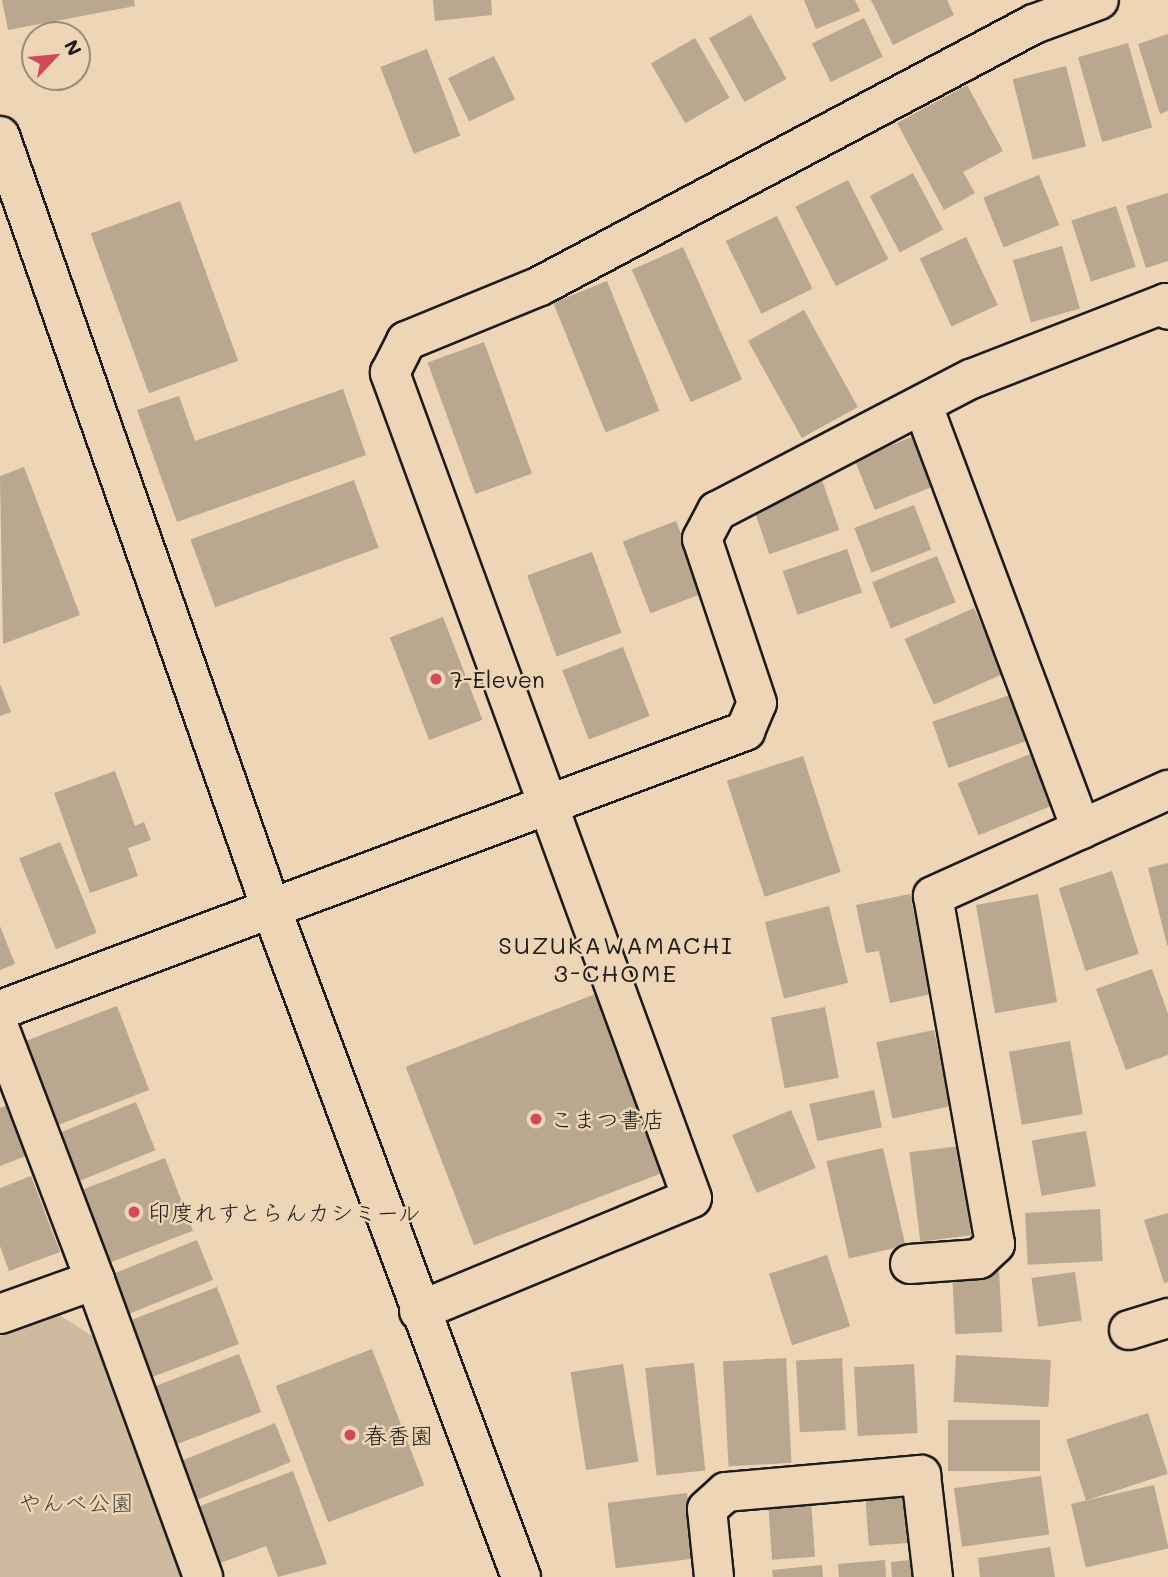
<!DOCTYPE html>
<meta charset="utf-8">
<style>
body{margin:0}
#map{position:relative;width:1168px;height:1577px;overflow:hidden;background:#edd5b5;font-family:Mali,"Klee One",sans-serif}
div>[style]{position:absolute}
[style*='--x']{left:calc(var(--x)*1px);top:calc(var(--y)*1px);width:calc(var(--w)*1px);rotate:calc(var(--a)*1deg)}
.green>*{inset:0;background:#cfba9f}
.building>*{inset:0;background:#b9a78f;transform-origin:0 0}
.roads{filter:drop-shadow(2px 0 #1c1c1c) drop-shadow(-2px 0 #1c1c1c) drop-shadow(0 2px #1c1c1c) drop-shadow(0 -2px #1c1c1c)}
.minor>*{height:38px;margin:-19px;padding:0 19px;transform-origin:19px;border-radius:19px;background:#edd5b5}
.dots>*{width:19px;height:19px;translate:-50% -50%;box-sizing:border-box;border:4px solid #edd5b5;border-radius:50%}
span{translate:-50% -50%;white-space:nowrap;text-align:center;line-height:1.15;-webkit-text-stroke:5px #edd5b5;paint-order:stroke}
.poi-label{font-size:23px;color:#1c1c1c}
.left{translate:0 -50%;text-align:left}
.park-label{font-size:23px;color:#49443d}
.neighbourhood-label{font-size:24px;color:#1c1c1c;letter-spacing:2px}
.north{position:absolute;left:21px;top:21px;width:70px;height:70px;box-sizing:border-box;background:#edd5b5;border:2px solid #998b78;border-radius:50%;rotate:64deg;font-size:19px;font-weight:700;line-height:28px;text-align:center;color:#1c1c1c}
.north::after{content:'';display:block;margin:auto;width:24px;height:32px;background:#d1495b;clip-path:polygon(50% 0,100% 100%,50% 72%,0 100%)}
</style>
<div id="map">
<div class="green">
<div style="clip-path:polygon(59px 1315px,94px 1337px,183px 1577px,0 1577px,0 1336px)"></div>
</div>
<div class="building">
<div style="clip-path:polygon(2px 0,134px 0,135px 6px,8px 30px)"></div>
<div style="clip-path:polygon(433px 0,491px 0,492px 15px,435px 21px)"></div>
<div style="clip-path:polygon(804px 0,855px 0,860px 11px,816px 29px)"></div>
<div style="clip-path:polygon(871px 0,947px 0,954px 15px,893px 45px)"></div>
<div style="left:751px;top:15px;width:73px;height:48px;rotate:61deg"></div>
<div style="left:864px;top:18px;width:43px;height:58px;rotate:64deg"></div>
<div style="clip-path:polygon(1168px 34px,1168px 111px,1160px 114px,1138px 44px)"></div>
<div style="left:695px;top:38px;width:69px;height:51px;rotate:60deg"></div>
<div style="left:1128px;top:43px;width:88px;height:52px;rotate:74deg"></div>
<div style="left:427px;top:49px;width:93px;height:50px;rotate:69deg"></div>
<div style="left:494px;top:56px;width:48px;height:51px;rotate:64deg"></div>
<div style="left:1066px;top:66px;width:83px;height:55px;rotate:76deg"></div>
<div style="clip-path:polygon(967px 85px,1003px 151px,963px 172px,975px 193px,944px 210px,897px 123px)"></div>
<div style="left:913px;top:173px;width:64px;height:49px;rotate:62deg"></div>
<div style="left:1039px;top:175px;width:54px;height:60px;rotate:68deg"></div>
<div style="left:848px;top:180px;width:89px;height:59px;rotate:63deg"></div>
<div style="clip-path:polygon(1168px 193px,1168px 261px,1146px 268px,1126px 206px)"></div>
<div style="left:180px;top:201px;width:170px;height:95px;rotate:70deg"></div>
<div style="left:1116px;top:206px;width:64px;height:47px;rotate:72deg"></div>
<div style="left:777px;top:216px;width:81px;height:57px;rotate:64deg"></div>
<div style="left:966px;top:237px;width:75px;height:51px;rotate:65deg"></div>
<div style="left:1062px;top:246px;width:65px;height:51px;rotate:74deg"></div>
<div style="left:683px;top:247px;width:145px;height:56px;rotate:66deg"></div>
<div style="left:607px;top:281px;width:140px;height:58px;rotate:68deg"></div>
<div style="left:804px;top:310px;width:111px;height:64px;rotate:61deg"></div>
<div style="left:484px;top:342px;width:140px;height:60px;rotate:70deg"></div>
<div style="clip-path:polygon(343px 389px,366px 455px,177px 522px,137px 410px,179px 396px,195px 441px)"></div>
<div style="left:914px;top:436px;width:54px;height:64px;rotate:68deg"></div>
<div style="clip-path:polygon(24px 467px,80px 615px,3px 644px,0 476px)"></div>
<div style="left:354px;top:480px;width:72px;height:174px;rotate:70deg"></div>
<div style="left:822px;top:480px;width:53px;height:74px;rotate:71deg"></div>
<div style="left:914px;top:505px;width:48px;height:64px;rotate:69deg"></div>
<div style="left:676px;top:521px;width:77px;height:57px;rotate:69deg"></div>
<div style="left:847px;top:549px;width:46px;height:68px;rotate:71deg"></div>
<div style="left:592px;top:552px;width:86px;height:69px;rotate:70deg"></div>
<div style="left:937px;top:556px;width:50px;height:70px;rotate:68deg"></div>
<div style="left:974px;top:608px;width:72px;height:76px;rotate:66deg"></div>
<div style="left:443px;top:617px;width:110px;height:57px;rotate:69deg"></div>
<div style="left:623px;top:647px;width:74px;height:65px;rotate:69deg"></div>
<div style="clip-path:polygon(0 684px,11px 712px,0 716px)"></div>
<div style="left:1010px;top:695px;width:49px;height:82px;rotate:71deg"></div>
<div style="left:1030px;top:754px;width:56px;height:78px;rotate:68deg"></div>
<div style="left:803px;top:756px;width:122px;height:80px;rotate:72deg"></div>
<div style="clip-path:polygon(115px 771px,135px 826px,144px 822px,151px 840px,128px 848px,138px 876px,90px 893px,54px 793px)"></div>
<div style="left:60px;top:842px;width:98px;height:44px;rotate:68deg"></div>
<div style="clip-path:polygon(1168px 863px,1168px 945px,1167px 945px,1148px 868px)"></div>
<div style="left:1112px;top:871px;width:87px;height:56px;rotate:72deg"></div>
<div style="clip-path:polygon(910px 894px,931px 994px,890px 1003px,879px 951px,866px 953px,856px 905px)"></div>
<div style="left:1038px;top:894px;width:110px;height:63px;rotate:80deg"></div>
<div style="left:829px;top:906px;width:79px;height:66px;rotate:76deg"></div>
<div style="clip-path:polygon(0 926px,15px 964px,0 970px)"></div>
<div style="clip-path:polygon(1152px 969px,1168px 1014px,1168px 1055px,1126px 1070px,1096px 989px)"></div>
<div style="left:598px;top:993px;width:191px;height:206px;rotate:69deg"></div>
<div style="left:117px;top:1006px;width:90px;height:100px;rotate:69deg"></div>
<div style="left:825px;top:1007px;width:72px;height:55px;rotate:79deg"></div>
<div style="left:934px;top:1030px;width:78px;height:59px;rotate:78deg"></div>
<div style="left:1070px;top:1041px;width:74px;height:62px;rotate:80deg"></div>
<div style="left:874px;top:1090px;width:38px;height:66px;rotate:78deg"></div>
<div style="left:136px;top:1102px;width:52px;height:85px;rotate:68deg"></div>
<div style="clip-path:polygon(11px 1104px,31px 1154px,0 1166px,0 1108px)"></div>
<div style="left:791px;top:1110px;width:63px;height:64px;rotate:67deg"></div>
<div style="left:1086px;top:1131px;width:56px;height:55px;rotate:80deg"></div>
<div style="left:960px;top:1146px;width:90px;height:51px;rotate:83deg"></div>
<div style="left:883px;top:1148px;width:100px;height:58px;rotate:77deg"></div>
<div style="left:165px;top:1158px;width:78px;height:95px;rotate:69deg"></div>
<div style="clip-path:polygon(31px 1176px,60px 1252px,9px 1271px,0 1246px,0 1188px)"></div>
<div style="left:1100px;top:1209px;width:52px;height:75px;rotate:87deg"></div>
<div style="clip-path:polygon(1168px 1213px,1168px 1282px,1164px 1283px,1144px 1220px)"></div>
<div style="left:197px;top:1240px;width:43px;height:95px;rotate:68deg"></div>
<div style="left:827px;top:1255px;width:75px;height:61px;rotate:72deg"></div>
<div style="left:999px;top:1270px;width:62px;height:47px;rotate:87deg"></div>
<div style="left:1075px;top:1272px;width:49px;height:44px;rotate:82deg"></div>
<div style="left:217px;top:1287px;width:61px;height:96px;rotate:69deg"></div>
<div style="left:372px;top:1349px;width:146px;height:103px;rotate:69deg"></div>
<div style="left:239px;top:1354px;width:62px;height:92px;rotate:69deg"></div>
<div style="left:956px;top:1355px;width:95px;height:47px;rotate:3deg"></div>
<div style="left:786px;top:1358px;width:105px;height:63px;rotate:87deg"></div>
<div style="left:842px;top:1358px;width:72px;height:46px;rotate:87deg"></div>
<div style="left:694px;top:1363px;width:108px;height:49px;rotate:84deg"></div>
<div style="left:623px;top:1364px;width:99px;height:53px;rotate:81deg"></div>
<div style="left:914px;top:1364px;width:69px;height:60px;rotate:87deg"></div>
<div style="left:1148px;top:1413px;width:64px;height:86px;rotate:72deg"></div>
<div style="left:1040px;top:1420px;width:51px;height:92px;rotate:90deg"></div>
<div style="left:275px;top:1423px;width:42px;height:104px;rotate:68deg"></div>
<div style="clip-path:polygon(293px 1471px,327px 1564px,278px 1577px,266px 1546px,215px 1565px,195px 1508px)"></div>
<div style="left:1041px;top:1476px;width:59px;height:88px;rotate:82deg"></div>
<div style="left:1154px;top:1485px;width:65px;height:85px;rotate:77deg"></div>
<div style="left:908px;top:1490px;width:53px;height:43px;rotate:86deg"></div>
<div style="left:687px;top:1493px;width:66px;height:80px;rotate:83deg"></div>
<div style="left:811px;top:1500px;width:57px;height:43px;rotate:86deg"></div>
<div style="clip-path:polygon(1050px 1547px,1055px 1577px,980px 1577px,978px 1558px)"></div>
<div style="clip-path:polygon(921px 1559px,923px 1577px,892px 1577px,891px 1562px)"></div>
<div style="clip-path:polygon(885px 1560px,886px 1577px,839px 1577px,838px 1564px)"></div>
<div style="clip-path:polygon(822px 1565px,823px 1577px,773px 1577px,772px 1570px)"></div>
</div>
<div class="roads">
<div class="minor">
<div style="--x:0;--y:136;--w:818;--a:70.66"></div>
<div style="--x:271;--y:908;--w:714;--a:69.51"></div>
<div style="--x:923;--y:406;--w:452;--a:69.5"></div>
<div style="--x:0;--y:1010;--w:796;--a:-20.53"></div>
<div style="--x:745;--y:731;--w:30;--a:-67"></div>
<div style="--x:757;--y:703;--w:173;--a:-108.5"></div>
<div style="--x:702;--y:539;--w:32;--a:-62"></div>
<div style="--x:717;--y:511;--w:286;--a:-27.5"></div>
<div style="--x:971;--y:379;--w:209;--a:-21.3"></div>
<div style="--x:1166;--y:303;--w:7;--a:74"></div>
<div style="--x:0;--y:1030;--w:267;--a:69.2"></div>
<div style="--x:910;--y:1264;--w:69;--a:-4.1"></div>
<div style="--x:979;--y:1259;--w:22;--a:-43"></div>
<div style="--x:995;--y:1244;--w:353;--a:-100.1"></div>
<div style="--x:933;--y:896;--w:258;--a:-24.3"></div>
<div style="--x:419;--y:1311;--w:295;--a:-22.5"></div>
<div style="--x:692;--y:1198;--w:879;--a:-110.11"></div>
<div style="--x:390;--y:373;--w:36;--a:-63"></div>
<div style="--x:406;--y:341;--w:145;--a:-22.3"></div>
<div style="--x:540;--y:286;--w:559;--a:-27.94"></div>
<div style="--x:1034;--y:24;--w:69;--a:-20.3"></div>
<div style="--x:0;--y:1314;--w:101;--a:-19.7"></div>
<div style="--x:95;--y:1280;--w:316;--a:70"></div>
<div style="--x:1129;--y:1330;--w:41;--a:-17.1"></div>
<div style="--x:714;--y:1577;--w:68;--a:-95.9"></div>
<div style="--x:707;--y:1509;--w:25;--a:-42"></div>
<div style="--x:726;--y:1492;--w:196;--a:-5"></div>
<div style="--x:921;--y:1475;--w:103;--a:83.3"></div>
</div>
</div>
<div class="dots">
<div style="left:436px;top:679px;background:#d1495b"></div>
<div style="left:536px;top:1119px;background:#d1495b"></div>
<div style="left:134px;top:1212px;background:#d1495b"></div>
<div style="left:350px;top:1435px;background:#d1495b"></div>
</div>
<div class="poi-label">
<span class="left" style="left:450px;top:679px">7-Eleven</span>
<span class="left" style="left:550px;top:1119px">こまつ書店</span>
<span class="left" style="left:148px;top:1212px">印度れすとらんカシミール</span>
<span class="left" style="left:364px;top:1435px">春香園</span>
</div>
<div class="park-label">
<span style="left:76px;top:1502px">やんべ公園</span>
</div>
<div class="neighbourhood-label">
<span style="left:616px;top:959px">SUZUKAWAMACHI<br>3-CHOME</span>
</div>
<div class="north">N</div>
</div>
